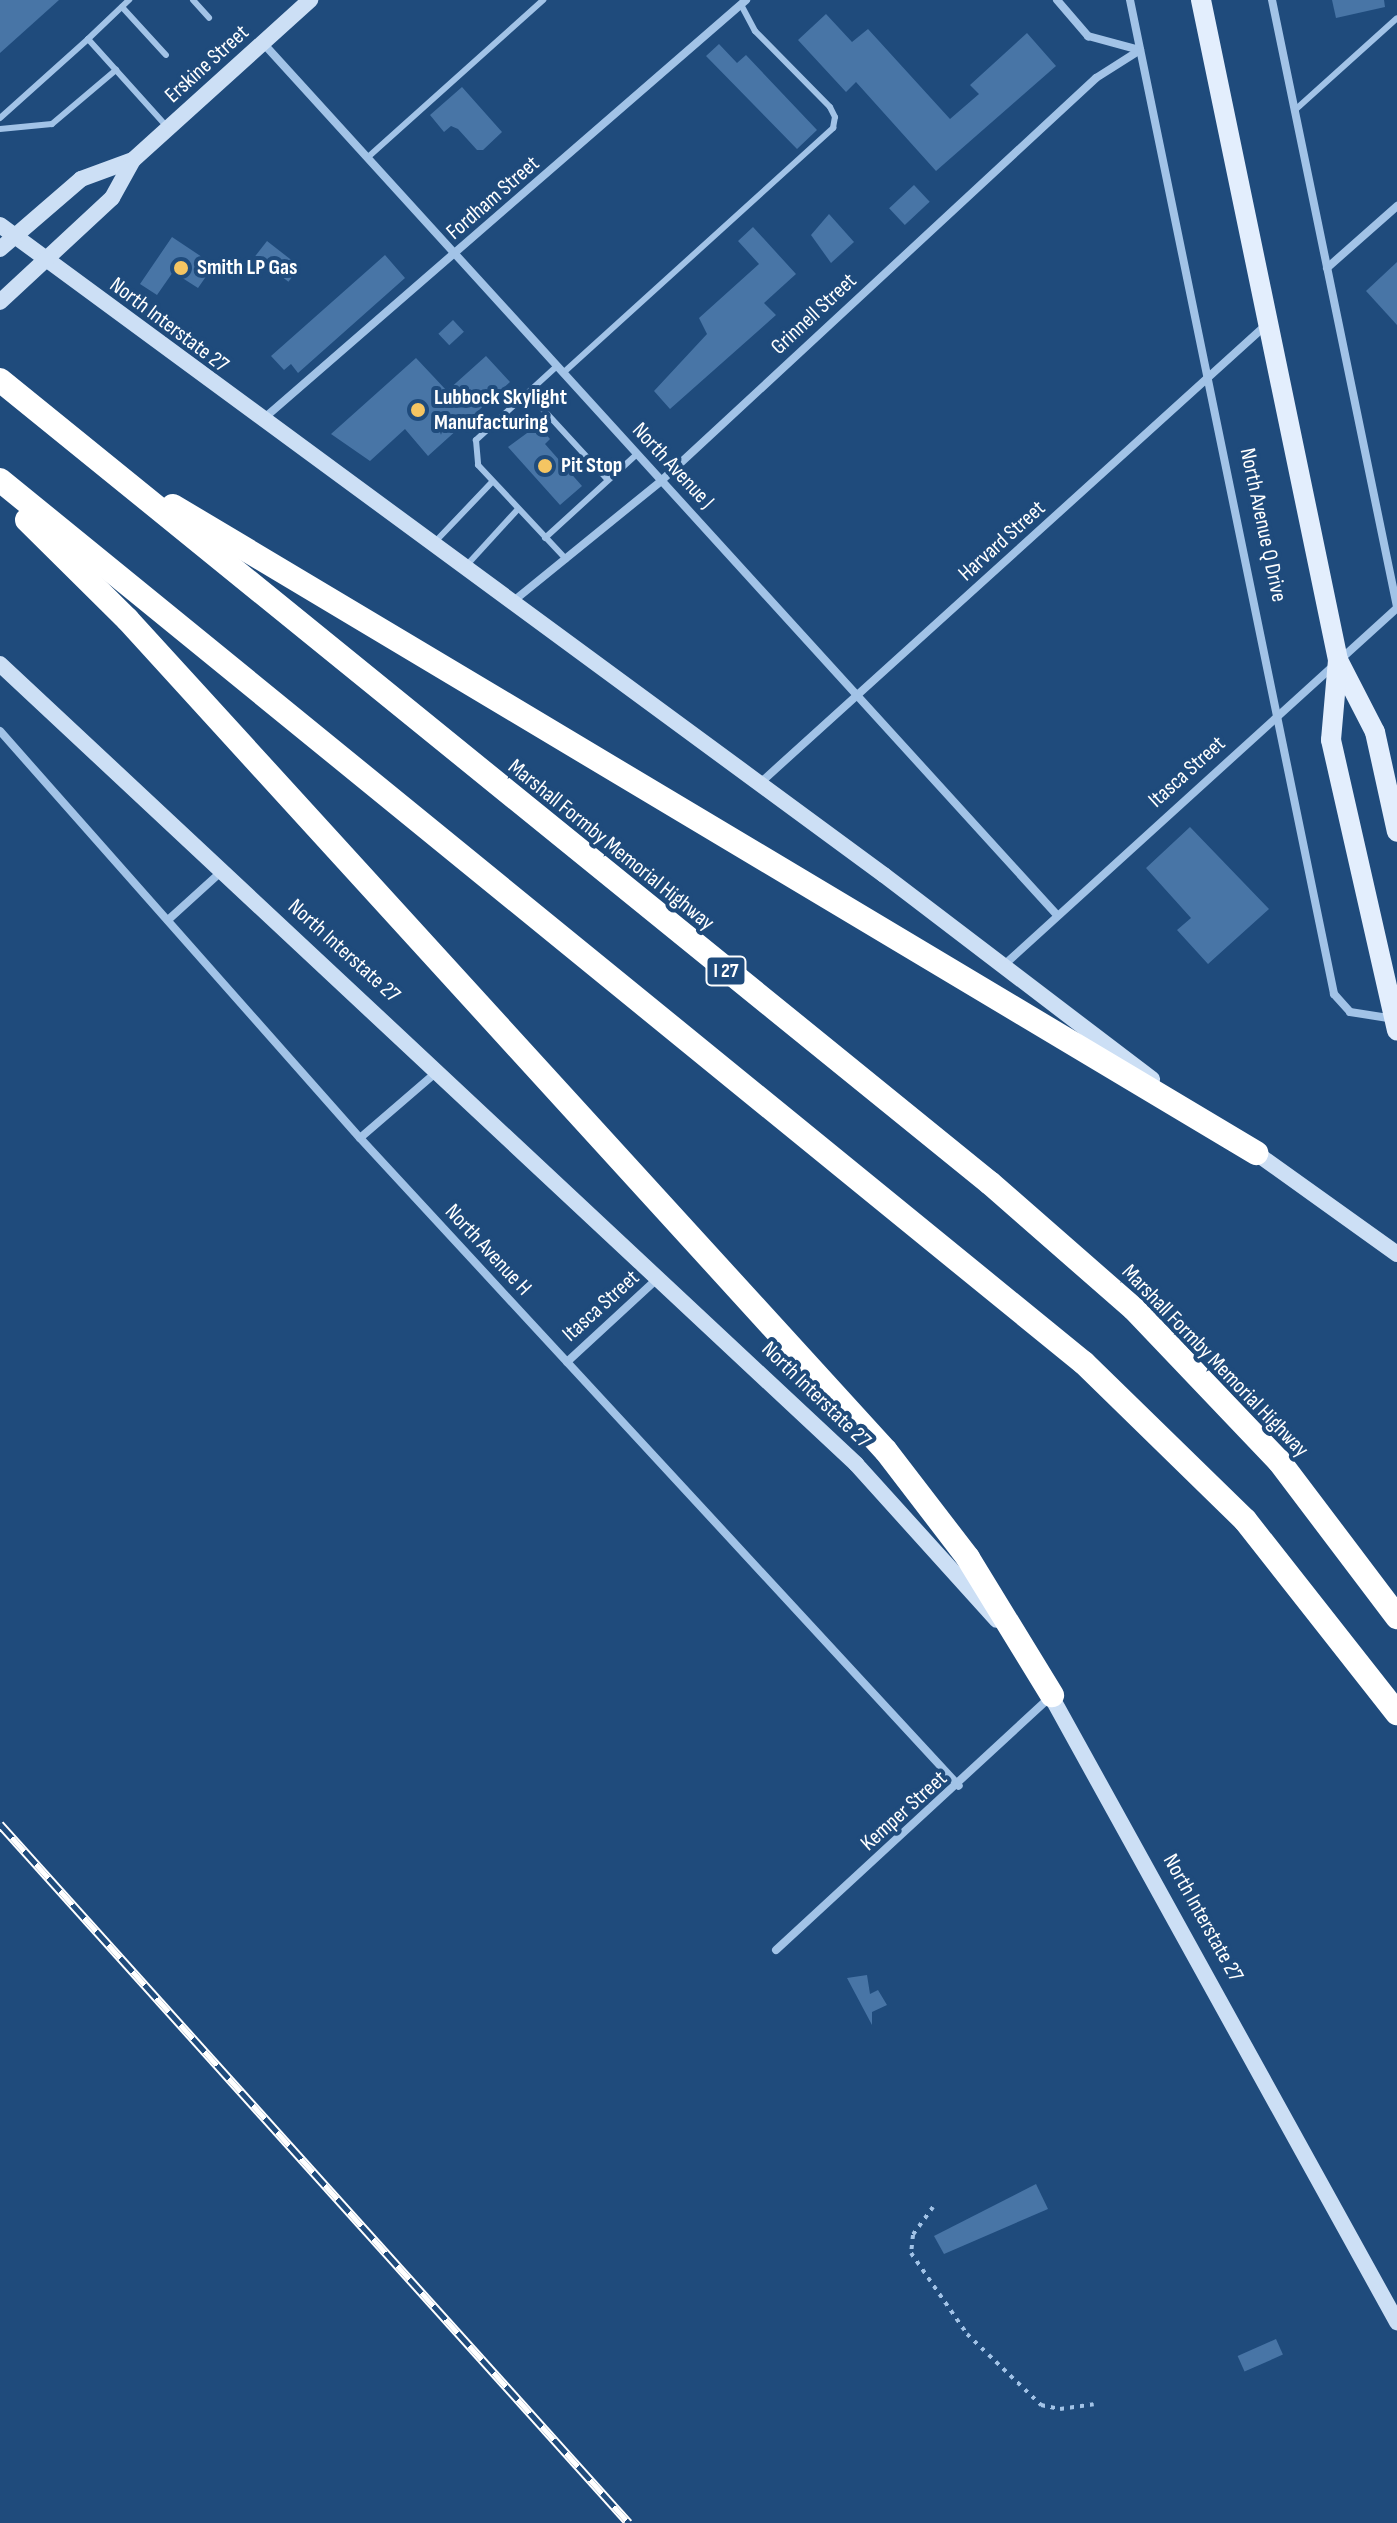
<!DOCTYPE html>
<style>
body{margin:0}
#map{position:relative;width:1397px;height:2523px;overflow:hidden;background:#1f4b7c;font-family:"Sofia Sans Condensed",sans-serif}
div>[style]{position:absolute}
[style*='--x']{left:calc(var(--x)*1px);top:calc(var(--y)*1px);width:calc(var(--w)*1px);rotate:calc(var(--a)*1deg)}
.building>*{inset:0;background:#4875a6;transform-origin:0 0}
.path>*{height:4px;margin-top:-2px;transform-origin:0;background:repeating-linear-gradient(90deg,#a2c3e7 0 4px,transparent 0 10px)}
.service>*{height:6px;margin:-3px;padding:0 3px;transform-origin:3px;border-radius:3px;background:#a2c3e7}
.minor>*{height:8px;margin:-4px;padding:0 4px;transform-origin:4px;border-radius:4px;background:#a2c3e7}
.secondary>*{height:16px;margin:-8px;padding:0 8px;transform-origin:8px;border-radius:8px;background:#ccdff5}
.primary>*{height:20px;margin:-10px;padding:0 10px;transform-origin:10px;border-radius:10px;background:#e3eefd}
.motorway>*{height:24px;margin:-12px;padding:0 12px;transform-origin:12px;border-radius:12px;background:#fff}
.rail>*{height:9px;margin-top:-4.5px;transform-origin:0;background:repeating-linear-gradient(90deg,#1f4b7c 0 18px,#fff 0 36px);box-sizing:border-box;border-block:2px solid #fff}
.dots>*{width:22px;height:22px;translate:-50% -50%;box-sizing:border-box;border:4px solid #1f4b7c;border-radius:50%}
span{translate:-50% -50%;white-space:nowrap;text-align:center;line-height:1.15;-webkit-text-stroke:8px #1f4b7c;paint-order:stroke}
.shield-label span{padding:2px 6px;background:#1f4b7c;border:2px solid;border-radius:6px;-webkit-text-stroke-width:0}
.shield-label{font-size:20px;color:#fff;font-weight:700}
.street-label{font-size:22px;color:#fff}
.poi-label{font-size:22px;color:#fff;font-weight:700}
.left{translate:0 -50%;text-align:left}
</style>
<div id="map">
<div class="building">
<div style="clip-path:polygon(0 0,59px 0,0 53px)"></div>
<div style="clip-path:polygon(1332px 0,1384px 0,1385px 7px,1336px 18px)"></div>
<div style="clip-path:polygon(826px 14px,852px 42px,868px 29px,950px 119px,979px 94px,970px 85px,1027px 33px,1056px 66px,936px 171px,856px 82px,846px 92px,798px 40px)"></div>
<div style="clip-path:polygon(719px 44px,737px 63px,746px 55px,817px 130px,797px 149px,706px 56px)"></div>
<div style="clip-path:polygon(462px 87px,502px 132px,483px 150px,477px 150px,458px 129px,451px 126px,444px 132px,430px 115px)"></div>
<div style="left:914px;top:185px;width:23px;height:34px;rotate:47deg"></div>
<div style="clip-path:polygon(829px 214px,854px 242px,831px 263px,811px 235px)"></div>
<div style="clip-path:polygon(753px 227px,796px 274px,764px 303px,776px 315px,670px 409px,654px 391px,707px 334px,699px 318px,759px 264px,738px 241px)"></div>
<div style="clip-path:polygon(172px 237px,214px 265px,198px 288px,173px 272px,157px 295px,140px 284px)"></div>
<div style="left:267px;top:241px;width:42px;height:19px;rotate:38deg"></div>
<div style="clip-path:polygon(385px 255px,405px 278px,298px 373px,291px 364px,284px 370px,271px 356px)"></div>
<div style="clip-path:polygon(1397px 262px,1397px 325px,1366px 291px)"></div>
<div style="left:453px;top:320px;width:16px;height:20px;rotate:47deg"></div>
<div style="clip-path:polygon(486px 356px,510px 382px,428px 456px,405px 429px,370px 461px,331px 434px,416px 358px,447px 391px)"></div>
<div style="clip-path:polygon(538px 425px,550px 439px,545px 444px,582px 486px,560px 505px,508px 447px)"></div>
<div style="clip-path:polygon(1190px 827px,1269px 909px,1208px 964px,1177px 930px,1191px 918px,1146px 868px)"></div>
<div style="clip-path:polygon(867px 1975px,870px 1994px,878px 1990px,887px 2005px,872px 2012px,872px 2025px,847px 1978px)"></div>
<div style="clip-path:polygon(1036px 2184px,1048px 2209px,944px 2254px,934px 2236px)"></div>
<div style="left:1276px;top:2339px;width:17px;height:42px;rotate:66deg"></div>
</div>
<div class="path">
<div style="--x:933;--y:2207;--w:34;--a:126"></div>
<div style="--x:913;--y:2235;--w:18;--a:96"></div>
<div style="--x:911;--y:2253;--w:98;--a:55.3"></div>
<div style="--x:967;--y:2334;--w:103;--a:43.8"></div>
<div style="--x:1041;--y:2405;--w:19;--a:12"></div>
<div style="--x:1060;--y:2409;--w:34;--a:-8"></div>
</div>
<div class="service">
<div style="--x:193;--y:0;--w:24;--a:48"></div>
<div style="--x:122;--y:7;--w:65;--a:47.5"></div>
<div style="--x:88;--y:39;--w:57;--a:-43.6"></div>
<div style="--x:1295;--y:110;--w:137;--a:-42"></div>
<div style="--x:0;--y:118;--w:118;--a:-41.9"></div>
<div style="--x:88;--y:39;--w:120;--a:48"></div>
<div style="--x:0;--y:129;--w:52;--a:-5.5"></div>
<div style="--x:52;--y:124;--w:84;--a:-40.2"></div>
<div style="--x:367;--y:158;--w:237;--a:-41.9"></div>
<div style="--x:557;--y:366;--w:110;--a:137.6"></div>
<div style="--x:476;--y:440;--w:25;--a:85"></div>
<div style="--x:478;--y:465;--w:129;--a:46.9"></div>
<div style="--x:563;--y:373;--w:365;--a:-42.2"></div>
<div style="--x:833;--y:128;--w:11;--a:-80"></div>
<div style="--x:835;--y:117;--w:11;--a:-117"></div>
<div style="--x:830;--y:107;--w:107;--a:-134.6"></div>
<div style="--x:755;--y:31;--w:30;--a:-118"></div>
<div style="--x:528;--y:393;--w:118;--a:47.4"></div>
<div style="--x:545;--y:538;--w:125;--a:-42.4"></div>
<div style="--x:434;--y:543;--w:84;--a:-46.4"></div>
<div style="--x:466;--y:566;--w:77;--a:-47.6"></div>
</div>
<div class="minor">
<div style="--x:1057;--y:0;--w:48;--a:49.3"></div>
<div style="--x:1088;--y:36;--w:54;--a:15.1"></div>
<div style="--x:1130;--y:0;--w:1015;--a:78.4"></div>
<div style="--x:1334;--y:994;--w:24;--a:48"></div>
<div style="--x:1350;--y:1012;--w:45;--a:9"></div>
<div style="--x:1272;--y:0;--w:620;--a:78.36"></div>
<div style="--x:263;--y:43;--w:1178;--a:47.68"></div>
<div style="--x:1327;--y:268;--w:94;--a:-41.5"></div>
<div style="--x:262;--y:420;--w:641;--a:-40.95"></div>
<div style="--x:511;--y:603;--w:193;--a:-39.1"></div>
<div style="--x:661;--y:481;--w:593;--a:-42.81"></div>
<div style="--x:1096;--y:78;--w:52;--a:-32.5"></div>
<div style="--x:0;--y:731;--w:543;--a:48.51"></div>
<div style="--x:360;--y:1138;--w:882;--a:47.25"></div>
<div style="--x:759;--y:784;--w:682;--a:-42.15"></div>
<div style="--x:168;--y:920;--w:72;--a:-42.2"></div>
<div style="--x:1004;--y:965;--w:531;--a:-42.25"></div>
<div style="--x:360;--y:1138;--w:103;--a:-40.7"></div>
<div style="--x:567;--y:1362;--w:125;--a:-42.7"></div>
<div style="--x:776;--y:1950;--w:372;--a:-42.7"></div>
</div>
<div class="secondary">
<div style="--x:0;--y:225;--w:1097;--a:36.33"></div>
<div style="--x:884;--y:875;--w:337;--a:37.3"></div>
<div style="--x:0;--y:249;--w:107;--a:-40.8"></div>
<div style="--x:81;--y:179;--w:55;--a:-20.1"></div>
<div style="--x:0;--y:302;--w:153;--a:-42.9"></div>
<div style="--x:112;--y:198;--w:43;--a:-61.1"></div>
<div style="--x:133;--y:160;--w:239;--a:-42.1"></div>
<div style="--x:0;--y:664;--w:1172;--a:43.06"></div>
<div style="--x:856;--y:1464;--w:210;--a:47.9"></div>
<div style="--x:1249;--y:1148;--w:182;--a:35.6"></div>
<div style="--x:1046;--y:1687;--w:726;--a:61.07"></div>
</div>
<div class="primary">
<div style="--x:1201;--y:0;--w:674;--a:78.27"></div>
<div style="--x:1338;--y:660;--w:81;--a:62.8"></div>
<div style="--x:1375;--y:732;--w:102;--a:77.6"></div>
<div style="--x:1338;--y:660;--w:80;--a:95"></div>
<div style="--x:1331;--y:740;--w:298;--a:77.2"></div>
</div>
<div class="motorway">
<div style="--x:0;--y:380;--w:1275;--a:39.05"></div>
<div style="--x:990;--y:1183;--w:191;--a:41.2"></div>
<div style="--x:1134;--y:1309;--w:210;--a:46.4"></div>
<div style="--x:1279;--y:1461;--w:196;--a:52.9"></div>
<div style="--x:0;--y:480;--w:1398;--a:39.17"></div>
<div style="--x:1084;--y:1363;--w:225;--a:44.3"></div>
<div style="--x:1245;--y:1520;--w:246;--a:51.8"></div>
<div style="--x:173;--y:506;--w:1262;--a:30.85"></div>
<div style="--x:27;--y:520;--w:141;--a:44.7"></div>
<div style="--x:127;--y:619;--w:1126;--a:47.63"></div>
<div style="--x:886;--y:1451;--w:135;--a:52.5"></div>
<div style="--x:968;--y:1558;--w:161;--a:58.5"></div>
</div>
<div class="rail">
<div style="--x:0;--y:1824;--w:940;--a:48.02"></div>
</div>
<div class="dots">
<div style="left:181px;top:268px;background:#f5c562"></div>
<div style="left:418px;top:410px;background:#f5c562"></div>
<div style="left:545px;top:466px;background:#f5c562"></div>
</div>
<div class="shield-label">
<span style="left:726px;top:971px">I 27</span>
</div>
<div class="street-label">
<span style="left:207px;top:64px;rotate:-42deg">Erskine Street</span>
<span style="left:493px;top:198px;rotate:-41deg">Fordham Street</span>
<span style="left:814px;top:314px;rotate:-43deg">Grinnell Street</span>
<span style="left:169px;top:325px;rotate:37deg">North Interstate 27</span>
<span style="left:673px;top:466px;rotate:47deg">North Avenue J</span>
<span style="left:1263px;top:525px;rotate:78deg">North Avenue Q Drive</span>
<span style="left:1002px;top:541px;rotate:-42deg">Harvard Street</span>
<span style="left:1187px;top:772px;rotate:-42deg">Itasca Street</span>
<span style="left:611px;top:845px;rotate:39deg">Marshall Formby Memorial Highway</span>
<span style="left:344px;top:951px;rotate:42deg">North Interstate 27</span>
<span style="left:488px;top:1250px;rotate:47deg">North Avenue H</span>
<span style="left:601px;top:1306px;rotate:-42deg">Itasca Street</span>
<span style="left:1215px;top:1361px;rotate:46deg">Marshall Formby Memorial Highway</span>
<span style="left:816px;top:1395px;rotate:44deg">North Interstate 27</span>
<span style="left:904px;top:1811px;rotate:-42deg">Kemper Street</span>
<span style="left:1203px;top:1918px;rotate:61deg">North Interstate 27</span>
</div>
<div class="poi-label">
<span class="left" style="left:197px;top:268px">Smith LP Gas</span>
<span class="left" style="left:434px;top:410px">Lubbock Skylight<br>Manufacturing</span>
<span class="left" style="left:561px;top:466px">Pit Stop</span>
</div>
</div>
